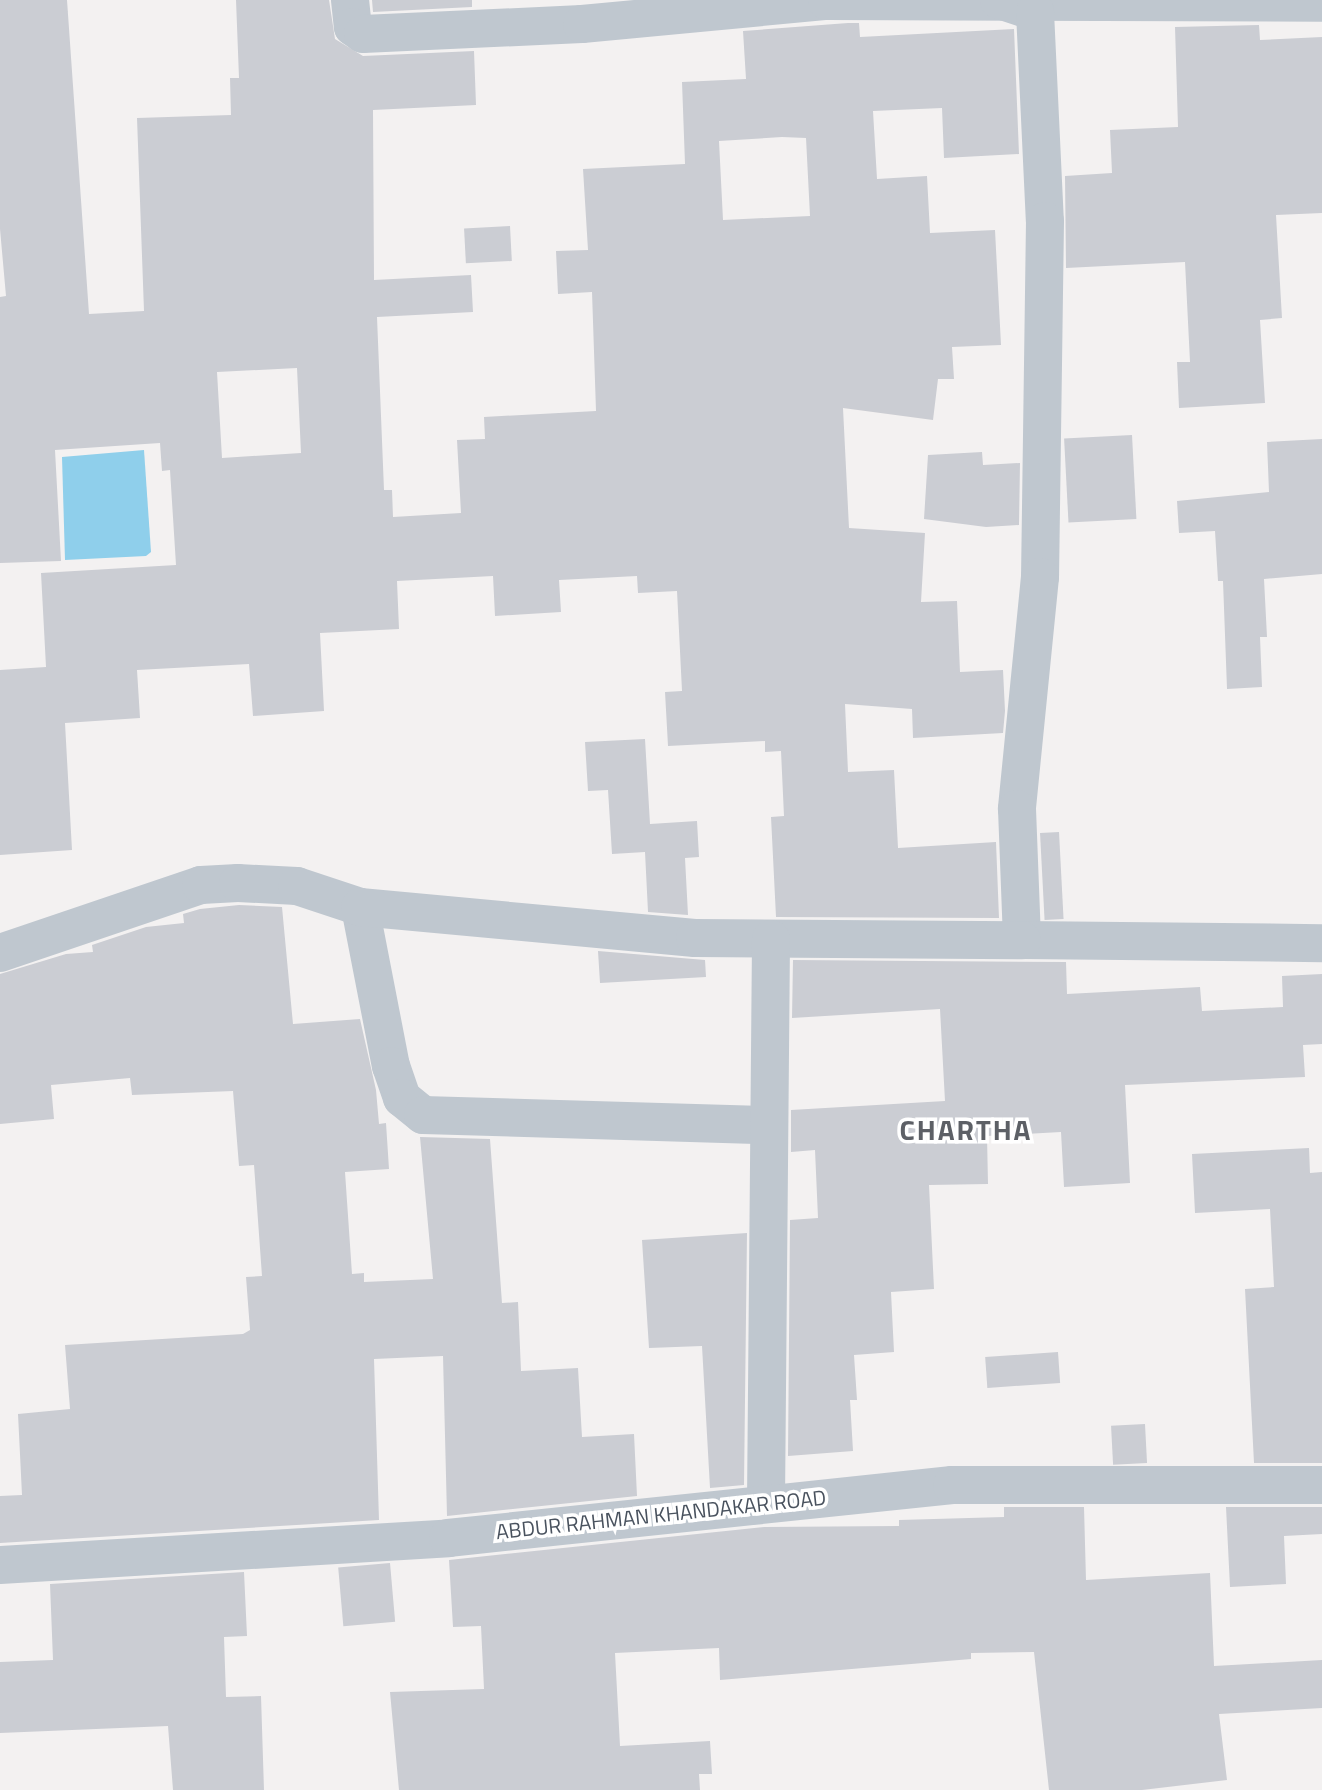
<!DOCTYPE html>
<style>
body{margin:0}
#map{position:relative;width:1322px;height:1790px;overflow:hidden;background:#f3f1f1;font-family:"Titillium Web",sans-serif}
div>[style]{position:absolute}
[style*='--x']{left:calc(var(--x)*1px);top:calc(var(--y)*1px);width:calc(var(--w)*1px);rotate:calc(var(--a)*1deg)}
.water>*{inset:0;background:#8fcfeb}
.building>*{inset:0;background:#cbcdd3;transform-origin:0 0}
.minor>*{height:38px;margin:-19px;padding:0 19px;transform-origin:19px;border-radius:19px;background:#bfc7cf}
span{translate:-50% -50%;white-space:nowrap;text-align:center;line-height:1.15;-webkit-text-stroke:7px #fff;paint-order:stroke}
.street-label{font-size:21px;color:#49525e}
.district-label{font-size:28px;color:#5d6066;font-weight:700;letter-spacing:2px}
</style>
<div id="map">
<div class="water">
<div style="clip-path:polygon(144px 450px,151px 552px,146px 556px,65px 560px,62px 457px)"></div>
</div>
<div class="building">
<div style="clip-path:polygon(evenodd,0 0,67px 0,89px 314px,144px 311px,137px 118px,231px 115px,230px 78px,239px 78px,236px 0,329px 0,335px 39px,363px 56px,474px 51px,476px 105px,373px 110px,374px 280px,471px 275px,473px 312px,377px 317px,384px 490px,392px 490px,393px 517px,461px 513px,457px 440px,485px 439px,484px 417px,596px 411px,592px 292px,558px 294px,556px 251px,588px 250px,583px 169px,685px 164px,682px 82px,746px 79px,743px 31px,848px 23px,859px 23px,860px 37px,1014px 29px,1019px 154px,944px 158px,942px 108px,873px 111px,877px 179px,927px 176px,930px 233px,995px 230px,1001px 345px,952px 347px,954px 379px,938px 379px,933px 420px,843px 408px,849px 528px,925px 533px,921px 602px,957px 601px,960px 672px,1003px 670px,1005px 711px,1003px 733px,913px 738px,912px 709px,845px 704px,848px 772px,894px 770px,898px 848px,996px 842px,999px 918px,776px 917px,771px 817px,784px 816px,781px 751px,765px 752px,765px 741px,668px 746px,665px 692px,682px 691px,677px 591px,638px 593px,637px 576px,559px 580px,561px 612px,495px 616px,493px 576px,397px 581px,399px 629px,320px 633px,324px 711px,253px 716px,249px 664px,137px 670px,140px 718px,65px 723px,72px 850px,0 855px,0 670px,46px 667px,41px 573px,176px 565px,170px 470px,162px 471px,160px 443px,55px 450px,61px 561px,0 563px,0 297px,6px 296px,0 229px,0 0,782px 137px,806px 138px,810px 216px,723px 220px,719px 141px,782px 137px,0 0,297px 368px,301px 453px,222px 458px,217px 372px,297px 368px)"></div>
<div style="clip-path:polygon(372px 0,472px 0,472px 7px,373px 12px)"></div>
<div style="clip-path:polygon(1259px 25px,1260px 40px,1322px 37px,1322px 213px,1276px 215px,1282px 318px,1260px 320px,1265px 403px,1179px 408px,1177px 362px,1190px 362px,1185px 262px,1066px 268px,1065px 176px,1112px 173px,1110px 130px,1178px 127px,1175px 27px)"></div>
<div style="left:510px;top:226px;width:35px;height:46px;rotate:87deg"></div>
<div style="left:1132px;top:435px;width:84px;height:68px;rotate:87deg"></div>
<div style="clip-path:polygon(1322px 439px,1322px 574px,1264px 579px,1267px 637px,1260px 637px,1262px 687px,1227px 689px,1223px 581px,1218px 581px,1215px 531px,1179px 533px,1177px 501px,1269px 492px,1267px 442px)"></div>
<div style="clip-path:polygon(982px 452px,983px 465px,1020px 463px,1019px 525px,986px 527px,924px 519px,928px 455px)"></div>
<div style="clip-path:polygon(645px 739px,650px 824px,697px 821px,699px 857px,685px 858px,688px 915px,648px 912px,645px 852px,612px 854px,608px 790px,588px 791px,585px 742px)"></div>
<div style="left:1059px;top:832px;width:87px;height:19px;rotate:87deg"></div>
<div style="clip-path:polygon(239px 905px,282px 907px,293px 1024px,360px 1019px,376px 1090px,379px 1124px,386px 1123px,389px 1169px,345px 1172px,352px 1274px,364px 1273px,364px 1282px,433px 1279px,420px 1137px,490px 1139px,502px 1303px,518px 1302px,521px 1371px,578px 1368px,582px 1437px,634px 1434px,637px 1496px,447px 1516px,443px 1356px,374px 1359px,379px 1520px,0 1543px,0 1496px,22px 1495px,18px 1414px,70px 1409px,65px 1345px,243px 1334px,250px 1330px,246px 1277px,262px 1276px,254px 1165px,239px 1166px,233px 1091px,132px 1095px,130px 1078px,51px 1085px,54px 1119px,0 1124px,0 974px,66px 954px,93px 952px,92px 945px,146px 927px,184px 923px,183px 914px,200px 909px)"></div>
<div style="clip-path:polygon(598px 951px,705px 960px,706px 977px,600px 983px)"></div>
<div style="clip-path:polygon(793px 960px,1066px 962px,1067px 994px,1200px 987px,1202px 1011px,1283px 1007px,1282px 976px,1322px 974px,1322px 1044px,1303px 1045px,1305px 1077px,1125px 1085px,1130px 1183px,1064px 1187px,1061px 1132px,987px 1136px,988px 1184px,929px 1185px,934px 1289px,891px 1292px,894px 1352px,854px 1355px,857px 1400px,850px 1400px,853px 1451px,788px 1456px,790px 1220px,818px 1218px,815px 1150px,791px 1152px,791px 1110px,945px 1101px,940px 1009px,792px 1018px)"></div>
<div style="clip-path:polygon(1309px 1148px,1310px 1173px,1322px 1172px,1322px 1463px,1254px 1463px,1245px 1289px,1274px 1287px,1270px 1209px,1195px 1213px,1192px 1154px)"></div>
<div style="clip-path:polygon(747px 1233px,744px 1485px,710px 1488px,702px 1346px,649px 1348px,642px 1240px)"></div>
<div style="left:1058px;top:1352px;width:31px;height:73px;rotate:86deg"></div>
<div style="left:1145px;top:1424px;width:39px;height:34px;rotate:87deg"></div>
<div style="clip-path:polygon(1004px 1507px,1084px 1507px,1086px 1580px,1210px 1573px,1214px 1666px,1322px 1660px,1322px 1708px,1219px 1714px,1227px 1780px,1142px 1790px,1049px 1790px,1034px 1652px,971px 1653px,971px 1659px,720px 1680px,719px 1648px,615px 1653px,620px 1746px,710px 1741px,712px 1774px,699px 1774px,700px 1790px,399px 1790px,390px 1692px,484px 1689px,481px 1626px,453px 1627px,449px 1560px,764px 1527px,899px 1526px,899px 1520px,1004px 1517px)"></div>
<div style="clip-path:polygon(1226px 1507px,1322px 1507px,1322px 1534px,1284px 1536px,1286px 1584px,1230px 1587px)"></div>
<div style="left:390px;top:1563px;width:59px;height:52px;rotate:85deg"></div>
<div style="clip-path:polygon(244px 1572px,247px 1636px,224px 1637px,226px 1697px,261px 1696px,264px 1790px,173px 1790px,168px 1726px,0 1733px,0 1662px,53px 1660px,50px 1584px)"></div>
</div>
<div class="minor">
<div style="--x:350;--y:0;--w:27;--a:84"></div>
<div style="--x:353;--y:27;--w:12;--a:35"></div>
<div style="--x:363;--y:34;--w:219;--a:-2.6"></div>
<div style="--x:582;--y:24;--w:246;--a:-5.4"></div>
<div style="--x:827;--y:1;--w:495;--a:0.2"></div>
<div style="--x:999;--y:0;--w:38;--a:18"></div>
<div style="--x:1035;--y:12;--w:209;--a:87.3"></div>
<div style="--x:1045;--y:221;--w:356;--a:90.8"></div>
<div style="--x:1040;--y:577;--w:233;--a:95.7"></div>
<div style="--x:1017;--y:809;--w:131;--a:87.8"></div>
<div style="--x:1022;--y:940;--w:300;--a:0.6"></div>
<div style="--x:360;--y:907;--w:162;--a:79"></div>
<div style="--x:391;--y:1066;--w:34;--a:71"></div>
<div style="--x:402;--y:1098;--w:27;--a:39"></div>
<div style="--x:423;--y:1115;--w:344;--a:1.7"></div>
<div style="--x:0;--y:953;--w:212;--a:-18.7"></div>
<div style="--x:201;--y:885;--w:37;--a:-3"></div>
<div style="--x:238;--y:883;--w:59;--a:2.9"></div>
<div style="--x:297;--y:886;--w:66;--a:18.4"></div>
<div style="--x:360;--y:907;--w:336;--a:5.3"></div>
<div style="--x:695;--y:938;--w:327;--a:0.4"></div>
<div style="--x:766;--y:1502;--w:563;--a:-89.49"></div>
<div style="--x:0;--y:1565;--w:449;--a:-3.4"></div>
<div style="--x:448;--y:1538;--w:507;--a:-6"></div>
<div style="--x:952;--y:1485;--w:370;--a:0"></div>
</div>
<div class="street-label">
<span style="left:661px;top:1514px;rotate:-6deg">ABDUR RAHMAN KHANDAKAR ROAD</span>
</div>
<div class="district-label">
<span style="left:966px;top:1130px">CHARTHA</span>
</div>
</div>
